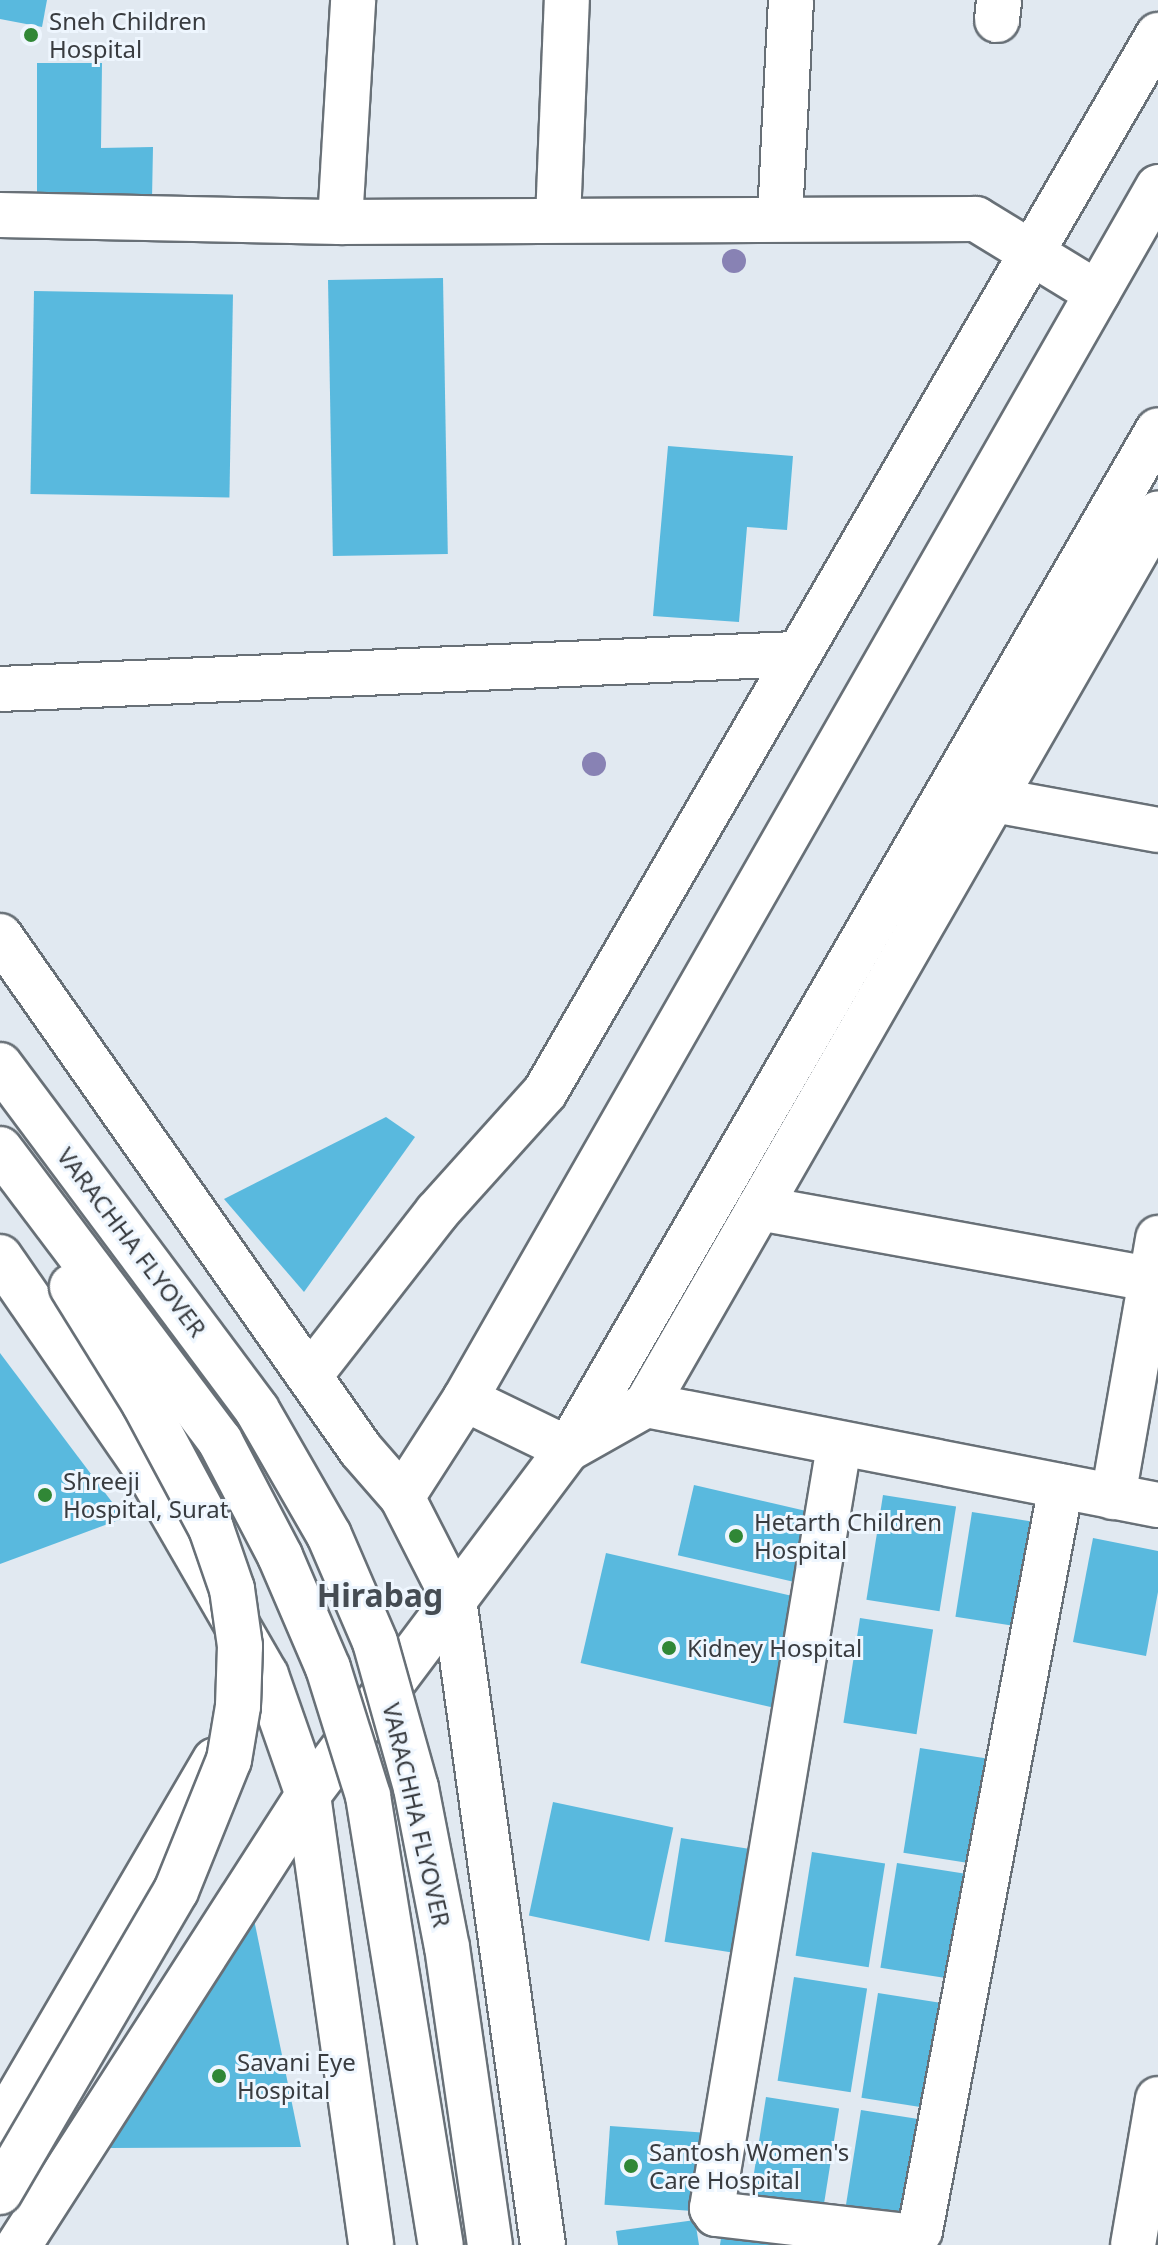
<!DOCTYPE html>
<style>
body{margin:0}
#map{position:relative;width:1158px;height:2245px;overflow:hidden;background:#e1e9f1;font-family:"Noto Sans",sans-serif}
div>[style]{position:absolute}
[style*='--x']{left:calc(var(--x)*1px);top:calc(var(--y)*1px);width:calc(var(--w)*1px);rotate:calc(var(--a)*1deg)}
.building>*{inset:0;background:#59b9de;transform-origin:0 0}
.roads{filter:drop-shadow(2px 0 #687077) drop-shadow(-2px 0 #687077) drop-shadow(0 2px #687077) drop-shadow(0 -2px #687077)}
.street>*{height:44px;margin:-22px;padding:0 22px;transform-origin:22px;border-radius:22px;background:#fff}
.secondary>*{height:44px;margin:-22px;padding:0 22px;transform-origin:22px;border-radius:22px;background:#fff}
.primary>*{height:44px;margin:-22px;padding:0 22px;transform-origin:22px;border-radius:22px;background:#fff}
.bridges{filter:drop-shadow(2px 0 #687077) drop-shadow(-2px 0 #687077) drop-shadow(0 2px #687077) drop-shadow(0 -2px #687077)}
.primary-bridge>*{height:44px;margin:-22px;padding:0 22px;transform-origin:22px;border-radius:22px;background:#fff}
.trees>*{width:24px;height:24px;margin:-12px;border-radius:50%;background:#8882b4}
.dots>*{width:22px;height:22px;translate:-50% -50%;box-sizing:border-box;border:4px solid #eef6fe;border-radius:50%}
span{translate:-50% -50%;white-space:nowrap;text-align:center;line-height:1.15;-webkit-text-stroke:6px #eef6fe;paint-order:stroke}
.poi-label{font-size:24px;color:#393c40}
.left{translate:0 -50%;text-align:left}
.street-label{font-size:24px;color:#393c40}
.district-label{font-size:32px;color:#454c53;font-weight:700}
</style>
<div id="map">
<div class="building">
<div style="clip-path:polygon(0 0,47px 0,42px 27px,0 19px)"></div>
<div style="clip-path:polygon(37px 63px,102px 63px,101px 148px,153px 147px,152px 199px,37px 199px)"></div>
<div style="left:443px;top:278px;width:276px;height:115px;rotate:89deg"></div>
<div style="left:34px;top:291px;width:199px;height:203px;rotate:1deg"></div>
<div style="clip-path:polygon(668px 446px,793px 456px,787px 530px,747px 527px,739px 622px,653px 616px)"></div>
<div style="clip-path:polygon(386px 1117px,415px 1137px,304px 1292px,224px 1199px)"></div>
<div style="clip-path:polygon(0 1353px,124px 1518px,0 1564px)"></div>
<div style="left:694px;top:1485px;width:123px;height:72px;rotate:13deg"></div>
<div style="left:883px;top:1495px;width:74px;height:106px;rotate:9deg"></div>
<div style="left:972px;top:1512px;width:73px;height:106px;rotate:9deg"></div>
<div style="clip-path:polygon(1093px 1538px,1158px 1551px,1158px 1592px,1146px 1656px,1073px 1642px)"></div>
<div style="left:606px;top:1553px;width:207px;height:113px;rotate:13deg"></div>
<div style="left:860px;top:1618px;width:74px;height:106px;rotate:9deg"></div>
<div style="left:920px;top:1748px;width:74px;height:106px;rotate:9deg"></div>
<div style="left:553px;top:1802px;width:123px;height:116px;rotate:12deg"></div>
<div style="left:681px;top:1838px;width:73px;height:105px;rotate:9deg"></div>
<div style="left:812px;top:1852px;width:74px;height:105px;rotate:9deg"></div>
<div style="left:897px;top:1863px;width:74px;height:106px;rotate:9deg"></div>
<div style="clip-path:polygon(251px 1905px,301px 2147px,110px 2148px)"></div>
<div style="left:794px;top:1977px;width:74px;height:105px;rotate:9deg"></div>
<div style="left:878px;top:1993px;width:74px;height:106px;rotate:9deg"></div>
<div style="left:766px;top:2097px;width:74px;height:106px;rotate:9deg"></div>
<div style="left:861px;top:2110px;width:74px;height:106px;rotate:9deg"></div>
<div style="left:610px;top:2126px;width:106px;height:79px;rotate:4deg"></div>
<div style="clip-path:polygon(695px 2220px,699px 2245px,618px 2245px,616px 2231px)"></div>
<div style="clip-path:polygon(723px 2223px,796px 2245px,720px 2245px)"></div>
</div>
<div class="roads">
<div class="street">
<div style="--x:997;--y:20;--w:20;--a:-84"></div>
<div style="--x:0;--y:215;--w:340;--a:1.2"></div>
<div style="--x:340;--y:222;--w:636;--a:-0.27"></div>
<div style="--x:976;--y:219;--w:142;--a:31.4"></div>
<div style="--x:780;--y:217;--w:217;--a:-87.1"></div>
<div style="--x:558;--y:220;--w:220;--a:-87.7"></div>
<div style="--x:340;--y:222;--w:222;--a:-86.6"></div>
<div style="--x:0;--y:689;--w:797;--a:-2.52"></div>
<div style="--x:956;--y:793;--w:205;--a:10.4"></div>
<div style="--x:759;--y:1208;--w:398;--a:10.3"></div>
<div style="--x:839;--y:1446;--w:773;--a:99.46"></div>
<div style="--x:712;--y:2208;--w:7;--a:56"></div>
<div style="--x:716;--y:2214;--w:199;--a:6.6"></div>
<div style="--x:914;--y:2237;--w:8;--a:-45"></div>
<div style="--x:920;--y:2231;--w:758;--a:-79.28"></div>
<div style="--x:1113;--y:1497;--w:263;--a:-80.1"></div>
<div style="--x:1133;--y:2245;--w:148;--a:-80.3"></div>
</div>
<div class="secondary">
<div style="--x:0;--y:1257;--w:266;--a:55.4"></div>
<div style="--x:151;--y:1476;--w:230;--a:60"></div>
<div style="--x:266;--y:1675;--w:127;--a:70.7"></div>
<div style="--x:311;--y:1374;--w:205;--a:-52.1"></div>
<div style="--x:437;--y:1212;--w:161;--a:-48"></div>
<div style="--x:545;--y:1092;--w:1222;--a:-59.89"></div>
<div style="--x:465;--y:1399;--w:114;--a:25.9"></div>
<div style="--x:568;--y:1449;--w:90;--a:-29.4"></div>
<div style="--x:646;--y:1405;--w:1028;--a:-60.14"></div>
<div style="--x:646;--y:1405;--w:522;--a:11.05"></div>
<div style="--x:402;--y:1497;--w:117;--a:-57.3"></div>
<div style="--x:465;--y:1399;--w:1396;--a:-60.24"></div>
<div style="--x:0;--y:2128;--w:426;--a:-59.7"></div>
<div style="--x:19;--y:2245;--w:535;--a:-57.29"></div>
<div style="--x:308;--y:1795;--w:433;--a:-53.1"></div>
<div style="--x:568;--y:1449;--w:1177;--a:-59.93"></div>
</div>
<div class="primary">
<div style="--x:0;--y:936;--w:628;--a:54.92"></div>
<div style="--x:361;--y:1450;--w:62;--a:48.9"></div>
<div style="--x:402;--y:1497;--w:114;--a:63"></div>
<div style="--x:454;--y:1599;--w:652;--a:82.16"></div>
<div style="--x:308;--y:1795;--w:454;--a:82"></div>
</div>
</div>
<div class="bridges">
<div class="primary-bridge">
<div style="--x:0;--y:1065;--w:430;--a:53.3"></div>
<div style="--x:257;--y:1410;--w:144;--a:60.1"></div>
<div style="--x:329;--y:1535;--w:116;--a:66.7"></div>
<div style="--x:375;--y:1642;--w:152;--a:74.3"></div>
<div style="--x:416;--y:1788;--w:162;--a:79"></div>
<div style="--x:447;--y:1947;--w:301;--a:81.8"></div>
<div style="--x:0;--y:1149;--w:366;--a:53"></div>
<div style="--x:220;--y:1441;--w:130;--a:62.4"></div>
<div style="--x:280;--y:1556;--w:122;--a:66.8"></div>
<div style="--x:328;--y:1668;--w:134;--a:72.6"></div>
<div style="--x:368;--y:1796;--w:455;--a:80.8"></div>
<div style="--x:0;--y:2192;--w:349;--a:-59.7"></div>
<div style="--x:176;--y:1891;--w:141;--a:-68"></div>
<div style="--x:229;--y:1760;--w:55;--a:-80.5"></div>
<div style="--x:238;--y:1706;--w:60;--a:-88.1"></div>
<div style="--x:240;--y:1646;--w:58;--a:-98"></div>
<div style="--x:232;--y:1589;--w:65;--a:-109"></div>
<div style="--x:211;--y:1528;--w:142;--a:-118.2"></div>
<div style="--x:144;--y:1403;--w:137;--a:-121.8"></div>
</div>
</div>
<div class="trees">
<div style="left:734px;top:261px"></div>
<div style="left:594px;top:764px"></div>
</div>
<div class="dots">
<div style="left:31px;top:35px;background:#308736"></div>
<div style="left:45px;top:1495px;background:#308736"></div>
<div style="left:736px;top:1536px;background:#308736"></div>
<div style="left:669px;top:1648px;background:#308736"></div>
<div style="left:219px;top:2076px;background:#308736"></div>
<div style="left:631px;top:2166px;background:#308736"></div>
</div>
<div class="poi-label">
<span class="left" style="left:49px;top:35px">Sneh Children<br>Hospital</span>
<span class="left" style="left:63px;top:1495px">Shreeji<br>Hospital, Surat</span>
<span class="left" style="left:754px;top:1536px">Hetarth Children<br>Hospital</span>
<span class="left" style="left:687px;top:1648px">Kidney Hospital</span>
<span class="left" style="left:237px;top:2076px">Savani Eye<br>Hospital</span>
<span class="left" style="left:649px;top:2166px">Santosh Women's<br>Care Hospital</span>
</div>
<div class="street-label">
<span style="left:132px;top:1242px;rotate:53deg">VARACHHA FLYOVER</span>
<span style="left:417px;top:1815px;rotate:77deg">VARACHHA FLYOVER</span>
</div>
<div class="district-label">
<span style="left:380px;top:1595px">Hirabag</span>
</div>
</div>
